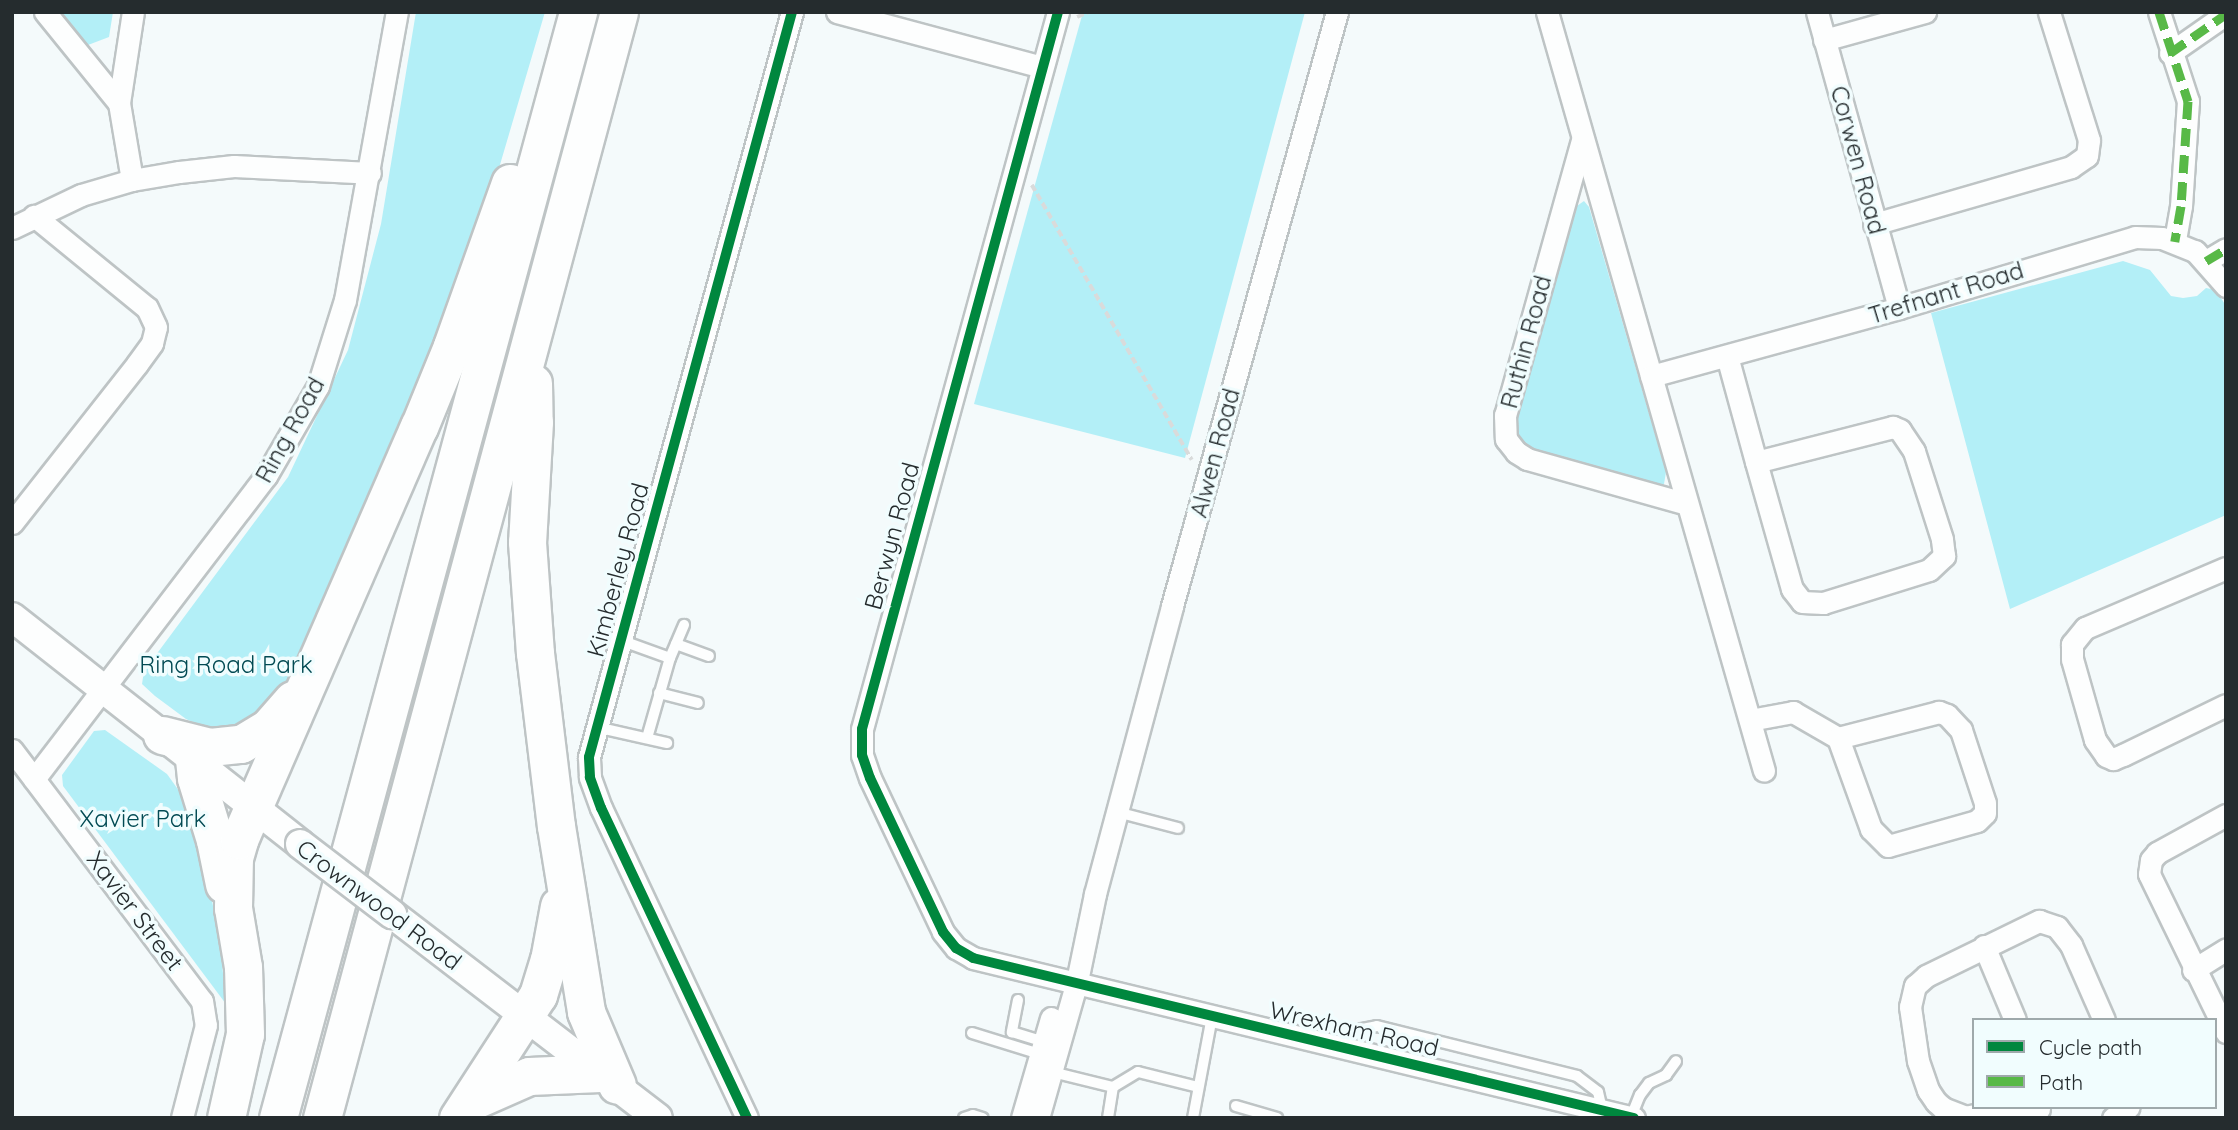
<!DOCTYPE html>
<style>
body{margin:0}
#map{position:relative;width:2238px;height:1130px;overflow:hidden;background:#f4fafb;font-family:Quicksand,sans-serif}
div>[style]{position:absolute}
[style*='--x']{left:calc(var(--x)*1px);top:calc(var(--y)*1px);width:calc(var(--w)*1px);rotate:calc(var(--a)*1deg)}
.green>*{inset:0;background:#b3eff7}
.path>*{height:3.5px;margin-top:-1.75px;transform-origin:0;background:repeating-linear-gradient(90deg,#d9dbdb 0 7px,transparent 0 10.5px)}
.roads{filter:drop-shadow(2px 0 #bec4c5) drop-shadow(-2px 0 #bec4c5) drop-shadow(0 2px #bec4c5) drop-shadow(0 -2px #bec4c5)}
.service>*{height:10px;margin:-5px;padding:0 5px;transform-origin:5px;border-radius:5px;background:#fdfefe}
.minor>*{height:21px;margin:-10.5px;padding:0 10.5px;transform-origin:10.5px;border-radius:10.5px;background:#fdfefe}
.secondary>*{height:28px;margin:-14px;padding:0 14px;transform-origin:14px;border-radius:14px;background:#fdfefe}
.motorway>*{height:37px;margin:-18.5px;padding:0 18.5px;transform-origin:18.5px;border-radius:18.5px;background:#fdfefe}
.bridges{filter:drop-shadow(2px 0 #bec4c5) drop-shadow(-2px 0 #bec4c5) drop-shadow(0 2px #bec4c5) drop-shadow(0 -2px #bec4c5)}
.secondary-bridge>*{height:28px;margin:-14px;padding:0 14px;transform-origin:14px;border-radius:14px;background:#fdfefe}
.quiet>*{height:9px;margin-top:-4.5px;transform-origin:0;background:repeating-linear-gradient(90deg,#58b947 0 18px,transparent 0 27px)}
.cycleway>*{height:10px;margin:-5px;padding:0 5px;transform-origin:5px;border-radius:5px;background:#00873e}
span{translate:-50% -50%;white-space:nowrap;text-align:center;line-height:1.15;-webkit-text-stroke:7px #f1fdfe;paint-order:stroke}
.street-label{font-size:24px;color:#252c2e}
.park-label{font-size:24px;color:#024a53}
.frame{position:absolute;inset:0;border:14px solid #252c2e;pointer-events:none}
.legend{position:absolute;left:1972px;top:1018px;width:245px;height:91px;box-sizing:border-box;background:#f1fdfe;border:2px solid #9fa9ab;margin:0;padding:9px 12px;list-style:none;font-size:21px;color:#252c2e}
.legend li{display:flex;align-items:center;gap:14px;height:35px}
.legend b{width:35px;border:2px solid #9fa9ab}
</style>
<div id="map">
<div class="green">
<div style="clip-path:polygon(52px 12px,113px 12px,109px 37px,88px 45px,67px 33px)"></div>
<div style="clip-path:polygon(416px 12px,545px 12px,469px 270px,285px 692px,241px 731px,213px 731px,186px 719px,155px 696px,142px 684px,144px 671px,288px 477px,348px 350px,381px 224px)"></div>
<div style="clip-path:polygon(1083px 12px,1305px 12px,1185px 458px,974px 404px)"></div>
<div style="clip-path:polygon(1584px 201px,1589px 207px,1666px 472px,1664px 484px,1658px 489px,1522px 447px,1514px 421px,1574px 208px)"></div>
<div style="clip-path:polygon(2123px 261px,2150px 270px,2171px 296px,2183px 298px,2197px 296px,2206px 288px,2216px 290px,2226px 306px,2226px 515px,2010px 609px,1931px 313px)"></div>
<div style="clip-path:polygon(105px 730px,167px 774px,187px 802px,207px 874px,220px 943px,226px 1004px,63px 786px,62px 775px,94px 731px)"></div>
</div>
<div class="path">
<div style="--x:1077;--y:17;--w:12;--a:-24"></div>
<div style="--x:1032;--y:185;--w:318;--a:59.8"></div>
</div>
<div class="roads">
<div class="service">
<div style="--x:620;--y:640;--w:53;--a:19.8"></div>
<div style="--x:676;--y:644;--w:35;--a:20"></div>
<div style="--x:659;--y:693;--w:40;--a:14.4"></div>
<div style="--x:596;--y:727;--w:73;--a:12.7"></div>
<div style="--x:647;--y:738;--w:83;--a:-74"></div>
<div style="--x:670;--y:658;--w:36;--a:-67"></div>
<div style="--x:1117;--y:812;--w:63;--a:14.7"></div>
<div style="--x:1018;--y:1000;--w:33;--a:101"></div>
<div style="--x:1012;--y:1032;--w:34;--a:17"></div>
<div style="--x:972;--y:1033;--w:71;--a:17.2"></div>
<div style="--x:1342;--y:1048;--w:23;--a:-50"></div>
<div style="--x:1357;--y:1030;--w:20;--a:-11"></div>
<div style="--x:1377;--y:1026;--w:206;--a:14"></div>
<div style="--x:1577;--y:1076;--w:26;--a:37"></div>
<div style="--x:1598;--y:1092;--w:18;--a:77"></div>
<div style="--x:1048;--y:1071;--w:67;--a:13.8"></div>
<div style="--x:1113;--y:1087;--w:29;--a:-31"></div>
<div style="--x:1138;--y:1072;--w:62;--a:14"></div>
<div style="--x:1236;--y:1106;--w:43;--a:16.3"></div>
<div style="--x:1631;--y:1117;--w:24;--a:-68"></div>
<div style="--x:1640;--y:1095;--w:15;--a:-53"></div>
<div style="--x:1649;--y:1083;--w:19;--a:-25"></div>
<div style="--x:1666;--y:1075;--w:17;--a:-54"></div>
<div style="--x:964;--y:1118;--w:9;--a:-18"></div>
<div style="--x:973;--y:1115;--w:10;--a:17"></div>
<div style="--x:1108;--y:1118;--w:31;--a:-81"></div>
<div style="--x:1193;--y:1118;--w:104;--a:-79.4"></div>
</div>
<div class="minor">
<div style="--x:45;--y:12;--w:117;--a:50.9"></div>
<div style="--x:119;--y:103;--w:78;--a:80.4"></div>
<div style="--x:837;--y:12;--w:212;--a:15"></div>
<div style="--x:1058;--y:12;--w:743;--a:105.29"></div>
<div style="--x:862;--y:729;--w:26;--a:90"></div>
<div style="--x:862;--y:755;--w:24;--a:71"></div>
<div style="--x:870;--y:778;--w:170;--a:64.6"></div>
<div style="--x:943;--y:932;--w:21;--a:51"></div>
<div style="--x:956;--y:948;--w:20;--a:30"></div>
<div style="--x:973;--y:958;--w:680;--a:13.61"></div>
<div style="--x:1547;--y:12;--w:789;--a:74.04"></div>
<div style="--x:1817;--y:12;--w:307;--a:74.5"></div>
<div style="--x:2159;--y:12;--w:94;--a:72"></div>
<div style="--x:2188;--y:101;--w:105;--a:93.8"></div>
<div style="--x:2181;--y:206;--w:36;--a:100"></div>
<div style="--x:1824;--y:40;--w:105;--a:-15.5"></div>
<div style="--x:2170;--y:53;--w:68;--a:-34.9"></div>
<div style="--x:119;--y:103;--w:92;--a:-81.3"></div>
<div style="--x:1582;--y:140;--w:286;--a:105.6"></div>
<div style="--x:1505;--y:415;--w:24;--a:88"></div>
<div style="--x:1506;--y:439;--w:16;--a:52"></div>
<div style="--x:1516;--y:452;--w:13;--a:32"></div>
<div style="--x:1527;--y:459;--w:166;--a:15.7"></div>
<div style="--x:1874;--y:224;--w:205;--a:-16.1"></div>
<div style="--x:2071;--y:167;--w:19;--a:-35"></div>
<div style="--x:2087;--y:156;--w:16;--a:-83"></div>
<div style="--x:2089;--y:140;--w:134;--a:-107.4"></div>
<div style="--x:12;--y:228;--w:76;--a:-25.6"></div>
<div style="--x:81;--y:195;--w:53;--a:-16.4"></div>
<div style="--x:132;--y:180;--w:48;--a:-9.7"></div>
<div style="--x:179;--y:172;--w:55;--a:-6.2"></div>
<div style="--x:234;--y:166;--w:136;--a:2.9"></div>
<div style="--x:2206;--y:261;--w:23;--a:-31"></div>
<div style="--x:1727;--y:356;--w:110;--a:74.7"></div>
<div style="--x:1756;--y:462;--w:132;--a:74.2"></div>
<div style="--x:1792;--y:589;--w:16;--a:52"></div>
<div style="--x:1802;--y:602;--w:21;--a:3"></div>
<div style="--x:1823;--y:603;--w:111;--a:-17.3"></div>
<div style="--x:1929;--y:570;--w:21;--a:-43"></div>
<div style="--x:1944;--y:556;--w:17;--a:-97"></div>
<div style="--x:1942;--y:539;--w:92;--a:-107.7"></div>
<div style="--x:1914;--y:451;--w:25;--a:-124"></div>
<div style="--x:1900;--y:430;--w:8;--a:-157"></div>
<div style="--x:1893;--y:427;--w:141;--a:165.7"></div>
<div style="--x:1651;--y:376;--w:257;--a:-15.3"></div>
<div style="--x:1899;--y:308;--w:246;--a:-16.7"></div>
<div style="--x:2135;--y:237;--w:27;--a:2"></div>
<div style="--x:2162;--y:238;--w:35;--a:22"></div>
<div style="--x:2195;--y:251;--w:47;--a:48.5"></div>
<div style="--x:12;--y:523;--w:202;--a:-51.8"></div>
<div style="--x:137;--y:364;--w:26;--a:-54"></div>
<div style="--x:152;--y:343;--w:16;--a:-76"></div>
<div style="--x:156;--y:327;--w:21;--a:-115"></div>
<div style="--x:147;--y:308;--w:146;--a:-140.8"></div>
<div style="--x:2226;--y:568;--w:153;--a:156.9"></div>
<div style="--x:2085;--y:628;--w:21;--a:129"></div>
<div style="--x:2072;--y:644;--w:15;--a:90"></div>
<div style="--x:2072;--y:659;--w:84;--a:74.1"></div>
<div style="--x:2095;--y:740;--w:19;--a:55"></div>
<div style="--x:2106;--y:756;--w:8;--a:23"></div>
<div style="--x:2113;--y:759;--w:11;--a:-22"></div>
<div style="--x:2123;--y:755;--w:114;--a:-25.9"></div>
<div style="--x:1750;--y:720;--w:44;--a:-10.5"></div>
<div style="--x:1793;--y:712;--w:52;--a:30"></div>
<div style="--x:1838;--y:738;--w:97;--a:70.1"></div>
<div style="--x:1871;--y:829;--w:24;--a:45"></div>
<div style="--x:1888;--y:846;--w:92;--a:-15.7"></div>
<div style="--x:1977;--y:821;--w:11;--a:-45"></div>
<div style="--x:1985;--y:813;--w:10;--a:-90"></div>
<div style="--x:1985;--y:803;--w:77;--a:-108.2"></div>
<div style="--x:1961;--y:730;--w:21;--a:-133"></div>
<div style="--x:1947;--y:715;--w:9;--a:-159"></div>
<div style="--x:1939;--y:712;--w:104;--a:165.6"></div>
<div style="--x:12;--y:750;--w:315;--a:52.9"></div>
<div style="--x:202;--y:1001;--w:24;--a:81"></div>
<div style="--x:206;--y:1025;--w:96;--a:104.5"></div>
<div style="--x:34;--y:779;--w:382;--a:-52.6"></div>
<div style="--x:266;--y:476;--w:104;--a:-60"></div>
<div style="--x:318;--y:386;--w:90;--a:-72.6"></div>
<div style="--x:345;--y:300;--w:293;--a:-79.8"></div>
<div style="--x:2226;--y:815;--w:79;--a:151.2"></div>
<div style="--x:2157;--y:853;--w:9;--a:131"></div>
<div style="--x:2151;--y:860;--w:14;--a:98"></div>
<div style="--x:2149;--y:874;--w:176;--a:64"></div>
<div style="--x:1984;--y:946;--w:80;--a:67.3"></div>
<div style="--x:2193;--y:970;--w:39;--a:-32"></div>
<div style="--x:2039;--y:1109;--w:38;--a:178"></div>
<div style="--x:2001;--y:1110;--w:36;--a:169"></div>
<div style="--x:1966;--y:1117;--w:25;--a:-159"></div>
<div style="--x:1943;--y:1108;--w:9;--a:-139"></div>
<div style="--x:1936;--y:1102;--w:14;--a:-124"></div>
<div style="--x:1928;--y:1090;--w:31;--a:-109"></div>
<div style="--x:1918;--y:1061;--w:55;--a:-98.4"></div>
<div style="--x:1910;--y:1007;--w:22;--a:-77"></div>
<div style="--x:1915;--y:986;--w:15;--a:-42"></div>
<div style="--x:1926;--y:976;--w:126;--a:-26"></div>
<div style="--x:2039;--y:921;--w:19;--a:18"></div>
<div style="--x:2057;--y:927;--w:23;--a:52"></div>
<div style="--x:2071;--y:945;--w:82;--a:66.3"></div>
<div style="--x:747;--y:1118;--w:343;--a:-115.2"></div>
<div style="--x:601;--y:808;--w:33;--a:-110"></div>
<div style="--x:590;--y:777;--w:20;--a:-93"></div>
<div style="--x:589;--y:757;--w:772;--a:-74.76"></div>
<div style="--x:1022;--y:1118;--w:104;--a:-73.8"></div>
<div style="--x:1038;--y:1118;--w:142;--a:-74.1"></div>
<div style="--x:1077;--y:981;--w:89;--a:-78.3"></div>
<div style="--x:1095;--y:894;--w:298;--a:-75"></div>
<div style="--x:1172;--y:606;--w:616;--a:-74.48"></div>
<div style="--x:2113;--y:1118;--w:19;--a:-35"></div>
</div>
<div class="secondary">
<div style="--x:12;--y:617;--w:367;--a:38.2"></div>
<div style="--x:392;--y:914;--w:335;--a:37.5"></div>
</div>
<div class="motorway">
<div style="--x:533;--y:383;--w:39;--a:89"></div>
<div style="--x:534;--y:422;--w:120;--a:93.3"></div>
<div style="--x:527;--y:542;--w:111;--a:85.9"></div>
<div style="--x:535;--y:653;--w:174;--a:83.1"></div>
<div style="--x:556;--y:826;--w:188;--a:80.8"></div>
<div style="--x:586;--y:1012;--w:79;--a:67"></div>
<div style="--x:162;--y:735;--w:49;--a:14"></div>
<div style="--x:210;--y:747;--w:31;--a:-6"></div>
<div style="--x:241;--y:744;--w:31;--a:-31"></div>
<div style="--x:268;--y:728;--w:37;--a:-49"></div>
<div style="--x:194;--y:759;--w:19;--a:84"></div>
<div style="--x:196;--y:778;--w:65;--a:73"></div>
<div style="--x:215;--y:840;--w:45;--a:78.4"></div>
<div style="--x:472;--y:1101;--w:62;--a:-23.7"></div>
<div style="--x:529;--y:1076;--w:71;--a:-2.4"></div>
<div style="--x:226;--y:1118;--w:86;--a:-77.3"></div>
<div style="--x:245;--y:1034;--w:67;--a:-91.7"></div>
<div style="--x:243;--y:967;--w:60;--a:-99.6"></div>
<div style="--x:233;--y:908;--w:50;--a:-88.9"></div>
<div style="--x:234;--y:858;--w:19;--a:-74"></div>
<div style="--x:239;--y:840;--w:451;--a:-66.5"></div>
<div style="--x:419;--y:427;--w:87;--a:-67.8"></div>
<div style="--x:452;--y:346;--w:173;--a:-70.4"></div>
<div style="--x:278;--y:1118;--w:1146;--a:-74.82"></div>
<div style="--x:322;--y:1118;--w:1145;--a:-74.97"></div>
<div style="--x:458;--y:1118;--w:147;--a:-57"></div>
<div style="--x:538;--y:995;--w:37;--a:-73"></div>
<div style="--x:549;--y:960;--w:55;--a:-79.5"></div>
</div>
</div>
<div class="bridges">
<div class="secondary-bridge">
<div style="--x:300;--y:844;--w:116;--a:37.3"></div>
</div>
</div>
<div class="quiet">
<div style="--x:2159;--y:12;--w:94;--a:72"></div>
<div style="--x:2188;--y:101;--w:105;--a:93.8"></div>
<div style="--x:2181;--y:206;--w:36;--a:100"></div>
<div style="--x:2170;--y:53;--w:68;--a:-34.9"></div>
<div style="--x:2206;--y:261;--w:23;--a:-31"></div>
</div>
<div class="cycleway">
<div style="--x:1058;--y:12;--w:743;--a:105.29"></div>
<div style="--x:862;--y:729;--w:26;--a:90"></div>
<div style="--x:862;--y:755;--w:24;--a:71"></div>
<div style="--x:870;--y:778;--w:170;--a:64.6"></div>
<div style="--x:943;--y:932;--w:21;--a:51"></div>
<div style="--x:956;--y:948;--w:20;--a:30"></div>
<div style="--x:973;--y:958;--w:680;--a:13.61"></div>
<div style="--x:747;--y:1118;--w:343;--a:-115.2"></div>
<div style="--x:601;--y:808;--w:33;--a:-110"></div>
<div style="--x:590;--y:777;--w:20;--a:-93"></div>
<div style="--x:589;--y:757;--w:772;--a:-74.76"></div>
</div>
<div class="street-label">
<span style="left:1858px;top:160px;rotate:75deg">Corwen Road</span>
<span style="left:1946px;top:293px;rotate:-17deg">Trefnant Road</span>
<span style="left:1526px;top:342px;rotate:-75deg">Ruthin Road</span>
<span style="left:290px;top:430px;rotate:-61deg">Ring Road</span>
<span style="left:1215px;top:453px;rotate:-75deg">Alwen Road</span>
<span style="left:892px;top:536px;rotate:-75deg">Berwyn Road</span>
<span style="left:618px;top:570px;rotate:-75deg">Kimberley Road</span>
<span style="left:379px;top:905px;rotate:37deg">Crownwood Road</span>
<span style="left:135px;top:911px;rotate:53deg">Xavier Street</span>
<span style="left:1354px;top:1029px;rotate:13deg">Wrexham Road</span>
</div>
<div class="park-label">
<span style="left:226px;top:665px">Ring Road Park</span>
<span style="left:143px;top:819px">Xavier Park</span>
</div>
<div class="frame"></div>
<ul class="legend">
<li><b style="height:9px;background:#00873e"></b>Cycle path</li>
<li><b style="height:9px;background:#58b947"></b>Path</li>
</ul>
</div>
